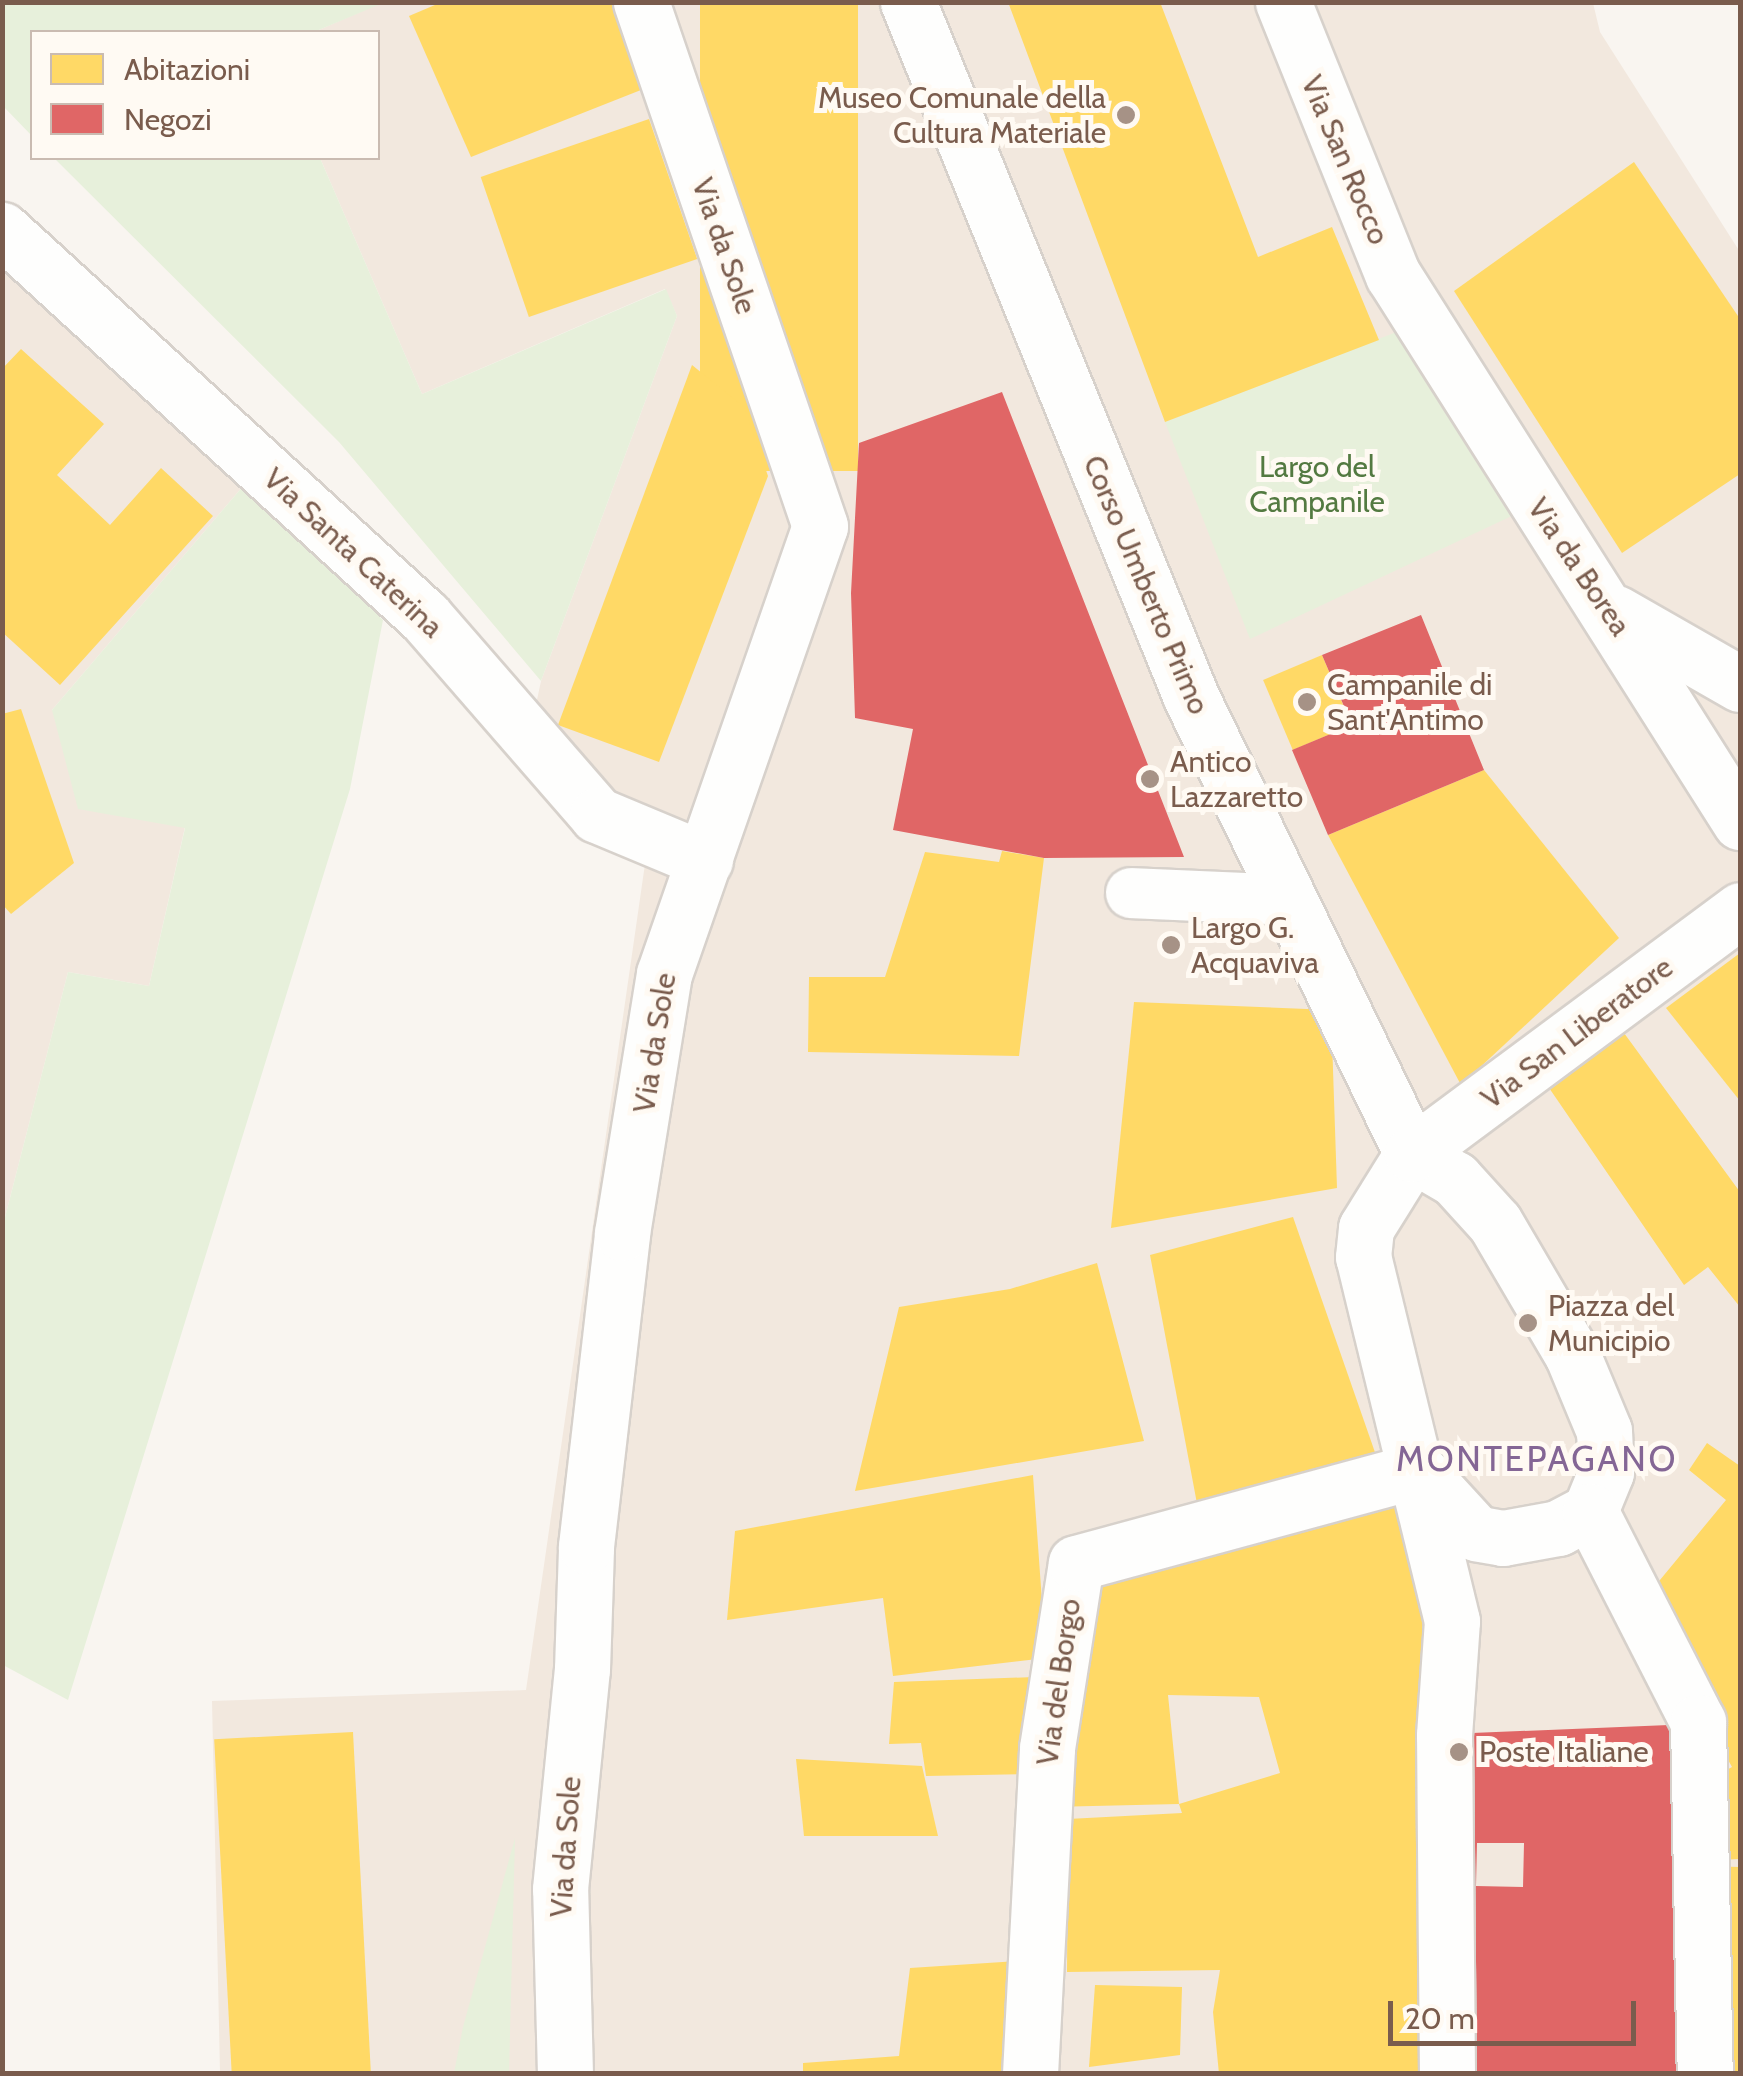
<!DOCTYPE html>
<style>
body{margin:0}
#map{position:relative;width:1743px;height:2076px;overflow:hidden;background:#f9f5f0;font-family:Cabin,sans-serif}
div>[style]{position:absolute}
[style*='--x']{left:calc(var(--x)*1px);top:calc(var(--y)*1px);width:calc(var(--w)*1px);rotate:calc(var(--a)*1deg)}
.residential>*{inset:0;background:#f2e8de}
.green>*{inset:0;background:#e7f0db}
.homes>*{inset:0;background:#ffd966;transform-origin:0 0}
.shops>*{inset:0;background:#e06666}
.roads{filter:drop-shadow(2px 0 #d7d1cb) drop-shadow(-2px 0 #d7d1cb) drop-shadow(0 2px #d7d1cb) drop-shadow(0 -2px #d7d1cb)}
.service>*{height:50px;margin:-25px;padding:0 25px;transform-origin:25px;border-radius:25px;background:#fefefd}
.minor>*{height:55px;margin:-27.5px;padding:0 27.5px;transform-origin:27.5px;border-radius:27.5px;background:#fefefd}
.dots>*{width:28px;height:28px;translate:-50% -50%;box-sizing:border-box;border:5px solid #fffaf3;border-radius:50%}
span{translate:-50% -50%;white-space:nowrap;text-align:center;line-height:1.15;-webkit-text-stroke:10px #fffaf3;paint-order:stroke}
.poi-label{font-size:30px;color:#7a5c4d}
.right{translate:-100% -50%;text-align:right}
.left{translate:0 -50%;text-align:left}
.street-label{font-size:30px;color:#7a5c4d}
.park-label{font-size:30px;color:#537a41}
.quarter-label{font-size:35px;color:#846695;letter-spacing:2.5px}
.frame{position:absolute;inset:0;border:5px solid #7a5c4d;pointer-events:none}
.legend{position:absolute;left:30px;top:30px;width:350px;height:130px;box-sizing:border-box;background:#fffaf3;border:2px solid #cabbb1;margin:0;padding:12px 18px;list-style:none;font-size:30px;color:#7a5c4d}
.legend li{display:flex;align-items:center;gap:20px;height:50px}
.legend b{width:50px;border:2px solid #cabbb1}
.scale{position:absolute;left:1388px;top:2001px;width:248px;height:45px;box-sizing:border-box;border:5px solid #7a5c4d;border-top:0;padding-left:12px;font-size:30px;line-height:35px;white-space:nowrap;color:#7a5c4d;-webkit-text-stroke:8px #fffaf3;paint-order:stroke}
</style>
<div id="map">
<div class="residential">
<div style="clip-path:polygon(383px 2px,1593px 3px,1600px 32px,1740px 252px,1740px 2073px,220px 2073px,212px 1701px,526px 1690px,645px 864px,524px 761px,541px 681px,677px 316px,665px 289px,422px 394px,320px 158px,378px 158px,378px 32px,314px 32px)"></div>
<div style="clip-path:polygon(3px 266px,244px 485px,52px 710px,185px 827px,149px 986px,68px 972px,3px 1225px)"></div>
</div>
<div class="green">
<div style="clip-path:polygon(2px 3px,3px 2px,383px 3px,314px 32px,32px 32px,32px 136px,3px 106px)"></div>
<div style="clip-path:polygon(54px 158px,320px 158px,422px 394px,666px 289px,677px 316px,541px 681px,339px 442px)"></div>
<div style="clip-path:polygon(1399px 331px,1516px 514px,1250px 639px,1165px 422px)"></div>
<div style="clip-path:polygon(244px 485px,383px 620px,350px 789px,68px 1700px,3px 1665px,3px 1225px,68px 972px,149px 986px,185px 828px,78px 809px,52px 710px)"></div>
<div style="clip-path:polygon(515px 1838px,509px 2073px,454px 2073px,463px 2027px)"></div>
</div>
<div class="homes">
<div style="clip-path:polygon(442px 2px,616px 2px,646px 88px,471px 157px,409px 16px)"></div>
<div style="left:700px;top:2px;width:158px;height:469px"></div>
<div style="clip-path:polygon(1008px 2px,1160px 2px,1258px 257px,1332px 227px,1379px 340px,1165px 422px)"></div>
<div style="left:649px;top:119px;width:148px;height:178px;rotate:71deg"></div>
<div style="clip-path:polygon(1634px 162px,1740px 319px,1740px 474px,1622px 553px,1454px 291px)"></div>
<div style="clip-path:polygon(21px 349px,104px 424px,57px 475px,110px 525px,161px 468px,213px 516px,60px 685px,2px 632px,2px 369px)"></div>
<div style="clip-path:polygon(692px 365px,744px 407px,768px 476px,659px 762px,558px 725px)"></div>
<div style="left:1322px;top:655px;width:76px;height:64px;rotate:67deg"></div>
<div style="clip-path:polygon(21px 709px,74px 863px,11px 914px,2px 904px,2px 714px)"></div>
<div style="clip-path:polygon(1484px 770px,1619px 938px,1461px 1085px,1328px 835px)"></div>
<div style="clip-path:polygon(1002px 851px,1044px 858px,1019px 1056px,808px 1052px,809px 977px,885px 977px,925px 852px,999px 862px)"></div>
<div style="clip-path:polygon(1740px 953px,1740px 1101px,1666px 1008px)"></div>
<div style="clip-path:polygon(1134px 1002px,1331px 1010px,1337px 1188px,1111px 1228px)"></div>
<div style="clip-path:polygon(1616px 1022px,1740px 1192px,1740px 1307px,1708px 1267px,1684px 1285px,1545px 1082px)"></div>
<div style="clip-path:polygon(1293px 1217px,1378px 1461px,1199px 1514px,1150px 1255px)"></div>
<div style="clip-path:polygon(1097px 1263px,1144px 1441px,855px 1491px,899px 1307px,1010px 1289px)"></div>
<div style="clip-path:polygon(1707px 1443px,1740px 1466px,1740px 1859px,1716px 1860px,1703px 1783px,1732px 1767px,1641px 1603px,1726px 1500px,1689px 1470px)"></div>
<div style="clip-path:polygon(1033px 1475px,1046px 1658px,893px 1676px,883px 1598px,727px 1620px,735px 1531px)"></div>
<div style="clip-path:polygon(evenodd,1402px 1504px,1435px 1618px,1444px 2074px,1219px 2074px,1213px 2012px,1220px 1970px,1067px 1972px,1068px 1819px,1182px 1813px,1179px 1804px,1050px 1807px,1078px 1566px,1128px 1567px,1402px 1504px,1168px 1695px,1259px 1697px,1280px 1773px,1179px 1804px,1168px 1695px)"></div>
<div style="clip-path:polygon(1034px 1677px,1032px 1774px,926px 1776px,921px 1743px,889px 1744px,894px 1682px)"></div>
<div style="left:353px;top:1732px;width:342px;height:139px;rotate:87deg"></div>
<div style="clip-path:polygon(796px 1759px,922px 1766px,938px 1836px,804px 1836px)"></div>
<div style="clip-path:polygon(1701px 1866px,1740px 1867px,1740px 2074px,1713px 2074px)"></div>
<div style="clip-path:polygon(1034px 1960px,1021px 2074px,803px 2074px,803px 2063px,899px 2056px,910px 1968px)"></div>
<div style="clip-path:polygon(1095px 1985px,1182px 1987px,1180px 2055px,1089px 2067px)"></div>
</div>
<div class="shops">
<div style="clip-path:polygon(1002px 392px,1184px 857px,1044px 858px,893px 830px,913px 729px,855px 718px,851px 593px,859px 443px)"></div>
<div style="clip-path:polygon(1421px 615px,1484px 770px,1328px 835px,1292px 750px,1352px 725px,1322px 655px)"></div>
<div style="clip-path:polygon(evenodd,1693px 1724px,1695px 2074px,1450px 2074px,1448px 1734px,1693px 1724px,1477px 1843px,1524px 1843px,1523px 1887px,1476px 1886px,1477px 1843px)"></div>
</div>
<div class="roads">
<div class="service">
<div style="--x:1131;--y:893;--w:158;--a:2.5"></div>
</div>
<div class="minor">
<div style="--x:908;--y:2;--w:750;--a:67.84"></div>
<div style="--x:1191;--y:697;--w:508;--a:64.19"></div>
<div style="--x:1283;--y:2;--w:294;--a:68.1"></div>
<div style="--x:1393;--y:275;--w:648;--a:57.61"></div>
<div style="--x:2;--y:230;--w:573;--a:42.46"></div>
<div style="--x:425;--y:617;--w:262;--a:49"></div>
<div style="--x:597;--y:815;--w:117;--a:22.6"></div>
<div style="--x:1616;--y:613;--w:143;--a:29.8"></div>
<div style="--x:1412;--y:1154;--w:50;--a:30.2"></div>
<div style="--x:1455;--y:1179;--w:59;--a:47.7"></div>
<div style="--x:1495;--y:1223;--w:152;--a:59.6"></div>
<div style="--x:1572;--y:1354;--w:83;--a:67.4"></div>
<div style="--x:1604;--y:1431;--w:41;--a:87.2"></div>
<div style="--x:1606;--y:1472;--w:42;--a:112.3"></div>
<div style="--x:1590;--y:1511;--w:36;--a:152"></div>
<div style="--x:1558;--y:1528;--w:56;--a:169.7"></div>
<div style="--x:1503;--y:1538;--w:27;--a:-170"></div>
<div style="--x:1476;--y:1533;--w:84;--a:-132.6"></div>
<div style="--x:1590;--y:1511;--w:237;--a:62.9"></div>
<div style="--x:1698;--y:1722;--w:352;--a:88.9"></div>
<div style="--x:565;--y:2074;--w:185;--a:-91.5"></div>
<div style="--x:560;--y:1889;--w:221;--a:-84.3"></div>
<div style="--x:582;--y:1669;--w:123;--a:-88.1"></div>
<div style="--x:586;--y:1546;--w:315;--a:-83.4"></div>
<div style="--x:622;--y:1233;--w:262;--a:-80.8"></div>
<div style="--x:664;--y:974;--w:474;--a:-70.8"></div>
<div style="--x:820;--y:526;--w:554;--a:-108.86"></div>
<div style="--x:1030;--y:2074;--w:326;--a:-87"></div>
<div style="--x:1047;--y:1748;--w:187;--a:-81.1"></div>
<div style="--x:1076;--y:1563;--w:354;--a:-15.2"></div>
<div style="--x:1447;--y:2074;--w:339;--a:-90.5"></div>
<div style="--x:1444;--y:1735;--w:114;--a:-86"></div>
<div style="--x:1452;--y:1621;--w:375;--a:-103.7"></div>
<div style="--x:1363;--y:1257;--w:29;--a:-84"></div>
<div style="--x:1366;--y:1228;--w:87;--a:-58.1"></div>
<div style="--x:1412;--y:1154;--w:409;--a:-36.6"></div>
</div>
</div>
<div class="dots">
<div style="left:1126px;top:115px;background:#a69286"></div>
<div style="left:1307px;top:702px;background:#a69286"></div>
<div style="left:1150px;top:779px;background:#a69286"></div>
<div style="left:1171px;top:945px;background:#a69286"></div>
<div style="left:1528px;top:1323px;background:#a69286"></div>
<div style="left:1459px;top:1752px;background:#a69286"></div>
</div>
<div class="poi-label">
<span class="right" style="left:1106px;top:115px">Museo Comunale della<br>Cultura Materiale</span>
<span class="left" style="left:1327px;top:702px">Campanile di<br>Sant'Antimo</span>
<span class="left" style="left:1170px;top:779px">Antico<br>Lazzaretto</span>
<span class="left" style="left:1191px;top:945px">Largo G.<br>Acquaviva</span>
<span class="left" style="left:1548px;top:1323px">Piazza del<br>Municipio</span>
<span class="left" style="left:1479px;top:1752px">Poste Italiane</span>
</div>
<div class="street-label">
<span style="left:1345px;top:160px;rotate:67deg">Via San Rocco</span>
<span style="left:724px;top:246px;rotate:71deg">Via da Sole</span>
<span style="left:353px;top:553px;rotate:43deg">Via Santa Caterina</span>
<span style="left:1579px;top:567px;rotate:56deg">Via da Borea</span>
<span style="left:1146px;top:585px;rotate:67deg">Corso Umberto Primo</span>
<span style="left:1577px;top:1033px;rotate:-37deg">Via San Liberatore</span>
<span style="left:655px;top:1043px;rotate:-81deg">Via da Sole</span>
<span style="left:1059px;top:1682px;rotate:-82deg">Via del Borgo</span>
<span style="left:566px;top:1847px;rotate:-86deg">Via da Sole</span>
</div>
<div class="park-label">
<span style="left:1317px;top:484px">Largo del<br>Campanile</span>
</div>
<div class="quarter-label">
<span style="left:1537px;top:1459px">MONTEPAGANO</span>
</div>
<div class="frame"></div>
<ul class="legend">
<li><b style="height:28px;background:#ffd966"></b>Abitazioni</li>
<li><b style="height:28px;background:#e06666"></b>Negozi</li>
</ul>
<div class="scale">20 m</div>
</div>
